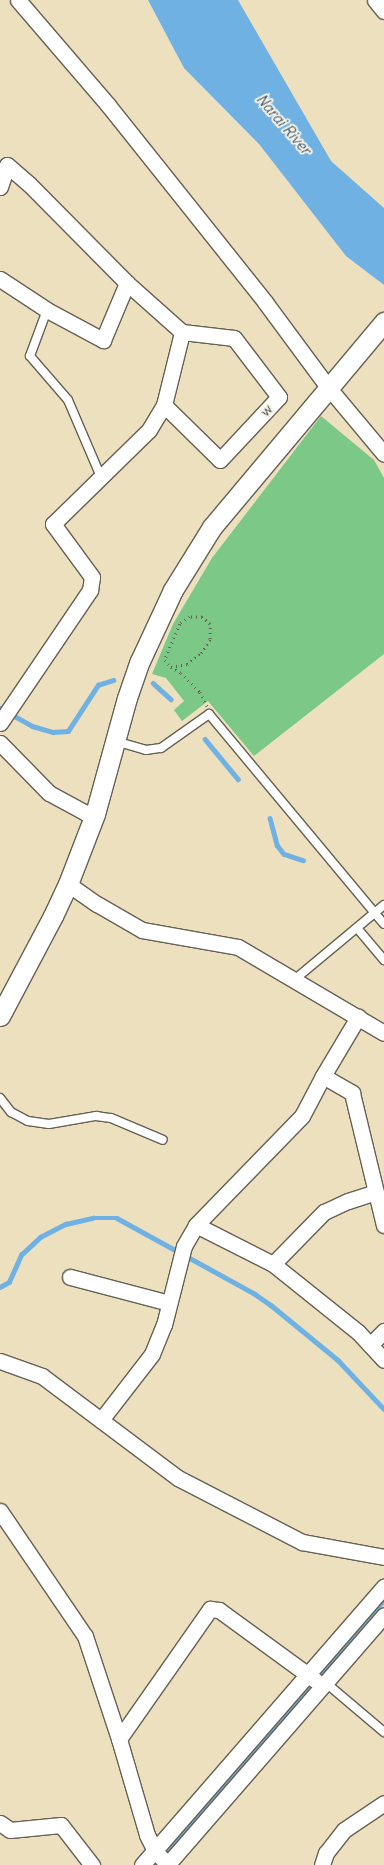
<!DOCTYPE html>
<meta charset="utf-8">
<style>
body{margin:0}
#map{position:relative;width:384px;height:1865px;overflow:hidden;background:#ece0be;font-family:Delius,"Klee One",sans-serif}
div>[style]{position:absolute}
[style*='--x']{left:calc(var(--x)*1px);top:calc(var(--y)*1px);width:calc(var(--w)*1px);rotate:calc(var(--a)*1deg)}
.green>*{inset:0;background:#7bc887}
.water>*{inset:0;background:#70b1e4}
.stream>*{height:4.5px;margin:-2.25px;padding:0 2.25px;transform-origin:2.25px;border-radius:2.25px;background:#70b1e4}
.path>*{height:2.5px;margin-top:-1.25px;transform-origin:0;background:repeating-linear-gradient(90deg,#656155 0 1px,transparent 0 5px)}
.roads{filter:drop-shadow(1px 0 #656155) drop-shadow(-1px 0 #656155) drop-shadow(0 1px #656155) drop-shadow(0 -1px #656155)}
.service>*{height:8px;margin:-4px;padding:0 4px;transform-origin:4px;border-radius:4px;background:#fff}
.minor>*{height:15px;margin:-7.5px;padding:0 7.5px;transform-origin:7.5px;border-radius:7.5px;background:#fff}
.tertiary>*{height:19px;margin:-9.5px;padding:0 9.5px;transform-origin:9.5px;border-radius:9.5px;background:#fff}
span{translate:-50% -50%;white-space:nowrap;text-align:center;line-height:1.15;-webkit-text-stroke:4px #f7f3e8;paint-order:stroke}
.street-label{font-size:14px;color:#1c1c1c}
.water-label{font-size:15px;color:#3e586c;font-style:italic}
</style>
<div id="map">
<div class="green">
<div style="clip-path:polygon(321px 416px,374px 460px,384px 478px,384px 654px,254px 756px,208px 701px,182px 721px,174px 710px,184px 701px,166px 678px,152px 674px,173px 624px,212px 558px)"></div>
</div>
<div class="water">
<div style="clip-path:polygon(148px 0,238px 0,331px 161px,384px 208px,384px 285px,346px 256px,259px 144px,184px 68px)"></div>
</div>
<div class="stream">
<div style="--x:153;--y:683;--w:24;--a:42"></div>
<div style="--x:0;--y:708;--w:37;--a:29"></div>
<div style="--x:32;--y:726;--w:22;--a:16"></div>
<div style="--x:53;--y:732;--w:15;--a:-4"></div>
<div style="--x:68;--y:731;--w:55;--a:-56.9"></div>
<div style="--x:98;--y:685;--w:16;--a:-18"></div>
<div style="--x:205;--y:739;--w:52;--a:50.5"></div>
<div style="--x:270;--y:818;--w:28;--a:75"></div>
<div style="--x:277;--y:845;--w:11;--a:52"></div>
<div style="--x:284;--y:854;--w:20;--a:18"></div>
<div style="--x:0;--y:1287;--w:10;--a:-29"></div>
<div style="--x:9;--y:1282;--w:30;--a:-66"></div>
<div style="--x:21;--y:1255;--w:26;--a:-43"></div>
<div style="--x:40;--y:1237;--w:29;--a:-27"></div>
<div style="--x:66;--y:1224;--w:28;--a:-13"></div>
<div style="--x:93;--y:1218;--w:24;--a:0"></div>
<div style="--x:117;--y:1218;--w:158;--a:28.8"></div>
<div style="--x:255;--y:1294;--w:19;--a:35"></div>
<div style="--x:271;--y:1305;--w:87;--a:39.4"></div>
<div style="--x:338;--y:1360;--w:67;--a:46.8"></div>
<div style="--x:155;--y:1865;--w:350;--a:-49.2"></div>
</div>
<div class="path">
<div style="--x:171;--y:667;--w:16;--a:-11"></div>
<div style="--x:187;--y:664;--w:18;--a:-38"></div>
<div style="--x:201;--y:653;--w:17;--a:-57"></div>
<div style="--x:210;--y:639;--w:15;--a:-90"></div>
<div style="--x:210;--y:624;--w:11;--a:-139"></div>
<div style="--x:202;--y:617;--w:12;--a:180"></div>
<div style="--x:190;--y:617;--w:12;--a:145"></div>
<div style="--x:180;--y:624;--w:39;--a:113"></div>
<div style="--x:165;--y:660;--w:9;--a:49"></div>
<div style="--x:171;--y:667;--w:12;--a:31"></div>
<div style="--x:181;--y:673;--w:27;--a:45"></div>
<div style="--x:200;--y:692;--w:16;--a:63"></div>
</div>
<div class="roads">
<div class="service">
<div style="--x:47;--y:310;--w:49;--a:110.3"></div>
<div style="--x:30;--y:356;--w:58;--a:49.2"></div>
<div style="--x:68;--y:400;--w:84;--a:66.8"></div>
<div style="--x:115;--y:741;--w:32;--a:16"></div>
<div style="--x:146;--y:750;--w:15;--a:-8"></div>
<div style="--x:161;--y:748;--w:59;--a:-35.3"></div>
<div style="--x:209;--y:714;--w:273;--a:50.2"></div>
<div style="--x:357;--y:928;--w:42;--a:49.8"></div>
<div style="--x:294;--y:980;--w:117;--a:-39.8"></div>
<div style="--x:0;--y:1098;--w:18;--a:52"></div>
<div style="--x:11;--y:1112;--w:19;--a:28"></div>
<div style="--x:28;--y:1121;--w:21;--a:8"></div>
<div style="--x:49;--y:1124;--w:48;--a:-9.7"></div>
<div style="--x:96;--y:1116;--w:15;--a:8"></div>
<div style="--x:111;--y:1118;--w:56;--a:22.9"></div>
<div style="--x:326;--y:1683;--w:76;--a:40.2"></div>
</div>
<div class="minor">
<div style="--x:18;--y:0;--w:138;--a:49.4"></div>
<div style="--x:108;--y:105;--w:252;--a:51.4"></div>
<div style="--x:265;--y:302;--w:106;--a:53.5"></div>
<div style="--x:328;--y:387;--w:87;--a:50.1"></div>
<div style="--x:375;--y:0;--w:14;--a:51"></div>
<div style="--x:0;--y:187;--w:23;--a:-72"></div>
<div style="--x:7;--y:165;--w:29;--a:41"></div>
<div style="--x:29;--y:184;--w:139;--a:45.3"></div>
<div style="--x:127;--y:283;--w:74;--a:41.7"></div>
<div style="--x:0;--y:279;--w:56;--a:33.4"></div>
<div style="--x:47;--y:310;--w:64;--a:28.2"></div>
<div style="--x:103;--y:340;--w:62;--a:-67.2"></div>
<div style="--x:164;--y:405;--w:78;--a:44.5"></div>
<div style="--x:220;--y:460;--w:86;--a:-46.9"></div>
<div style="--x:279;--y:397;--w:74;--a:-127.3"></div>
<div style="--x:234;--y:338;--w:52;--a:-173.4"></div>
<div style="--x:0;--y:723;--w:161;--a:-55.9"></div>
<div style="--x:90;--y:590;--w:13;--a:-81"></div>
<div style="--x:92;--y:577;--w:66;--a:-126.3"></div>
<div style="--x:53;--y:524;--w:134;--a:-44.4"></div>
<div style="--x:149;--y:430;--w:29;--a:-59"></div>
<div style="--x:164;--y:405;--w:75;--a:-76.1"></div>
<div style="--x:0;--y:743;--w:70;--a:45.6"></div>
<div style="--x:49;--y:793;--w:42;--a:28.4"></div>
<div style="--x:86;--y:813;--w:9;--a:6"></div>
<div style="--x:68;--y:884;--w:35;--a:35"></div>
<div style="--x:97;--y:904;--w:52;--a:30"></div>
<div style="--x:142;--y:930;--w:97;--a:10"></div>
<div style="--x:238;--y:947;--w:169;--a:30.5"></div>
<div style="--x:323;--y:1076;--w:34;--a:30"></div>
<div style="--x:352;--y:1093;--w:136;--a:76.4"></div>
<div style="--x:196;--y:1225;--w:86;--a:26.9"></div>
<div style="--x:273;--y:1264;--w:109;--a:38.7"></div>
<div style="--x:358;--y:1332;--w:38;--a:47"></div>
<div style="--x:273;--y:1264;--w:73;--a:-45.6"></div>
<div style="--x:324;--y:1212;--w:26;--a:-25"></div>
<div style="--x:348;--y:1201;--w:29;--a:-18"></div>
<div style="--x:70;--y:1277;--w:102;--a:14.7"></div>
<div style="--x:370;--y:1345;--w:20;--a:-45"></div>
<div style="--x:0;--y:1361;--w:45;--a:19.7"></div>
<div style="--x:42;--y:1376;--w:170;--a:36.9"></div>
<div style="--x:178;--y:1478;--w:140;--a:27.3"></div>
<div style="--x:302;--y:1542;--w:83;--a:10.4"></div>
<div style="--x:101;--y:1420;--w:83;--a:-52.3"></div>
<div style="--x:152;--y:1354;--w:31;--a:-68"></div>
<div style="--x:164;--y:1325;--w:81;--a:-75.8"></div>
<div style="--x:184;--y:1246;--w:24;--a:-60"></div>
<div style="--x:196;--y:1225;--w:152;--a:-45.8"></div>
<div style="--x:302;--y:1116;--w:45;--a:-62.3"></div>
<div style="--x:323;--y:1076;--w:69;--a:-59.3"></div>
<div style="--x:0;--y:1511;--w:151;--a:55.8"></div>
<div style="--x:85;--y:1636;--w:108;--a:71.7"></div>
<div style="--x:119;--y:1739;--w:100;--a:73.7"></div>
<div style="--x:147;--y:1835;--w:18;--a:63"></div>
<div style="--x:155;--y:1851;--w:19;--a:47"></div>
<div style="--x:119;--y:1739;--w:159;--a:-55"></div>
<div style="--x:210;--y:1609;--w:9;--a:6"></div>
<div style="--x:219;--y:1610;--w:119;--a:36.1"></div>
<div style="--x:0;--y:1823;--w:12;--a:35"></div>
<div style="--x:10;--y:1830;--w:51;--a:-5.6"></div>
<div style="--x:61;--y:1825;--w:51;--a:52.2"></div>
<div style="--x:142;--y:1865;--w:369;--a:-49"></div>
<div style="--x:167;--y:1865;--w:331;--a:-49"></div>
<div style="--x:322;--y:1865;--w:13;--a:-72"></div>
<div style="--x:326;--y:1853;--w:29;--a:-52"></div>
<div style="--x:344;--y:1830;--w:48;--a:-34"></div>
</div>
<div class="tertiary">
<div style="--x:0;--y:1016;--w:113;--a:-62.1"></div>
<div style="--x:53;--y:916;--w:35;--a:-65"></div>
<div style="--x:68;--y:884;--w:75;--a:-68.9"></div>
<div style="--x:95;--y:814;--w:120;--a:-74.6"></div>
<div style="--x:127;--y:698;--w:39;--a:-71"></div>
<div style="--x:140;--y:661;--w:78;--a:-65.1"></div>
<div style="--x:173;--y:590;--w:74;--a:-58.2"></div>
<div style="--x:212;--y:527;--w:268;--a:-50"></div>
</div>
</div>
<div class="street-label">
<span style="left:266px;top:410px;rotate:-47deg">ｗ</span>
</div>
<div class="water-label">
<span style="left:284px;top:124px;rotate:49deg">Narai River</span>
</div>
</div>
